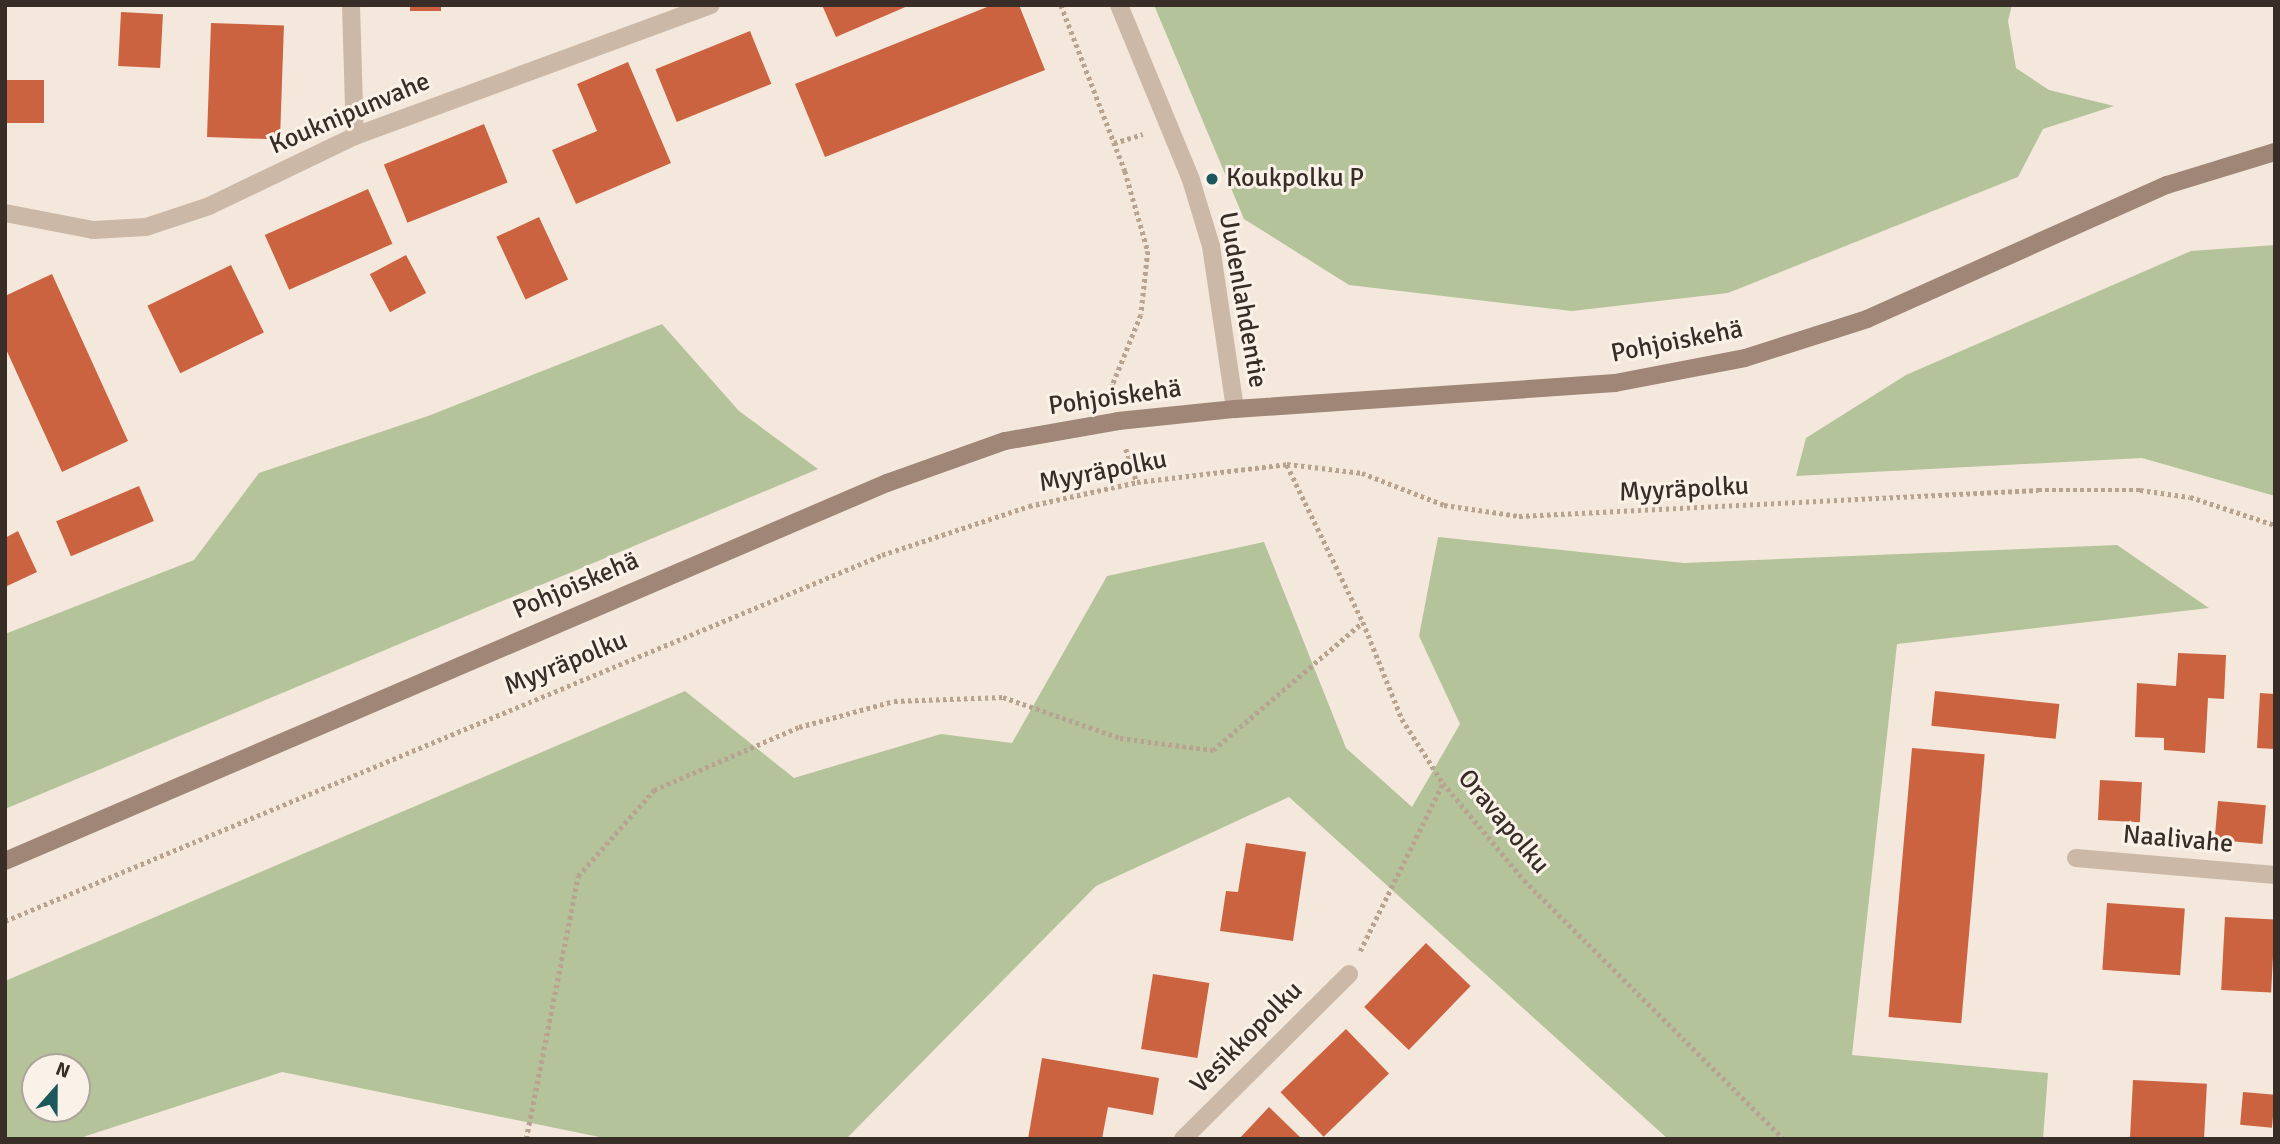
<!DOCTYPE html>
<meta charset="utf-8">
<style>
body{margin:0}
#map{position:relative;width:2280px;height:1144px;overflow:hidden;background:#f3e8db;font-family:Signika,sans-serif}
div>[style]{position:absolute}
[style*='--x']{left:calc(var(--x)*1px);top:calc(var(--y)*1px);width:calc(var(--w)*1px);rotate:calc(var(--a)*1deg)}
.green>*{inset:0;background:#b5c39a}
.building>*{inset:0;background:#cc6340;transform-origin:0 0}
.path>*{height:4.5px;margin-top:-2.25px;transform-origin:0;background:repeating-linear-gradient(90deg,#b8a290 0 3.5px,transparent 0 7px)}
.minor>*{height:18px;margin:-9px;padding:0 9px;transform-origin:9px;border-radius:9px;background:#ccb8a6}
.secondary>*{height:18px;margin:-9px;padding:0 9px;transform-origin:9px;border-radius:9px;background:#a08677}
.dots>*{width:19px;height:19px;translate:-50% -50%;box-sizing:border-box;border:4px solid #faf2e8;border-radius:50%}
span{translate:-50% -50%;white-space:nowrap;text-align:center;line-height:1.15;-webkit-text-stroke:6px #faf2e8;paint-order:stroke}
.street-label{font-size:26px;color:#382d27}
.poi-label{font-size:26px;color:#382d27}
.left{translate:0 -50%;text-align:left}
.frame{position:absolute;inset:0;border:7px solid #382d27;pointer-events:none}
.north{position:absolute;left:21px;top:1053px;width:70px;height:70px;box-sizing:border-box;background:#faf2e8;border:2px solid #aca39b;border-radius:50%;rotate:21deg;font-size:19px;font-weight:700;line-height:28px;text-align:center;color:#382d27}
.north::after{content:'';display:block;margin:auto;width:24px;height:32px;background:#1b575b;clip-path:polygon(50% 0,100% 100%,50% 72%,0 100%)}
</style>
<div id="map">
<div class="green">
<div style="clip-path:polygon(1154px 5px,2012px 5px,2008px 21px,2016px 68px,2049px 90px,2114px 106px,2043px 129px,2018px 177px,1728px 293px,1572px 311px,1349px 285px,1244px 219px)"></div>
<div style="clip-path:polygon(2275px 245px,2275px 496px,2142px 458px,1796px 476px,1806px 438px,1906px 375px,2191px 251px)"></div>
<div style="clip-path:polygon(662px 324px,739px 411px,818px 469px,5px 809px,5px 634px,194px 560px,259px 473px,428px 416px)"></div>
<div style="clip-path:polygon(evenodd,1438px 537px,1684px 563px,2117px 545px,2209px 608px,1897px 644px,1852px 1055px,2048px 1073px,2043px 1139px,1668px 1139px,1289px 797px,1096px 886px,846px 1139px,609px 1139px,282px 1072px,77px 1139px,5px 1139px,5px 981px,685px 691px,794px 778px,941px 734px,1012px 743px,1107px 576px,1264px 542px,1346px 748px,1412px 807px,1460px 724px,1419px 636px,1438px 537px,35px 1067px,77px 1067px,77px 1109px,35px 1109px,35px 1067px)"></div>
</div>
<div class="building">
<div style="left:410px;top:5px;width:31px;height:6px"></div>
<div style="clip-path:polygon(822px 5px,910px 5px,836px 37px)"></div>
<div style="clip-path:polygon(992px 5px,1019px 5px,1045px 70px,825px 157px,795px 84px)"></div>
<div style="left:121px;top:12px;width:42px;height:54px;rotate:3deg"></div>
<div style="left:211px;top:23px;width:73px;height:114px;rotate:2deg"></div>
<div style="left:750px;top:31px;width:57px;height:102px;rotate:68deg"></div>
<div style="clip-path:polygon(628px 62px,671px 163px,576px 204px,552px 150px,597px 131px,577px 84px)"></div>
<div style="left:5px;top:80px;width:39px;height:43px"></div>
<div style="left:484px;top:124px;width:63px;height:108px;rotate:68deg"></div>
<div style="left:368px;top:189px;width:60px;height:113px;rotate:66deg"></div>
<div style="left:539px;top:217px;width:69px;height:47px;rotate:65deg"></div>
<div style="left:406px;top:255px;width:43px;height:41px;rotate:62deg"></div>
<div style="left:231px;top:265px;width:75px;height:93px;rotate:64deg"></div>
<div style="clip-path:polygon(52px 274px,128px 441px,62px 472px,5px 347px,5px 296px)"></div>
<div style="left:139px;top:486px;width:38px;height:90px;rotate:67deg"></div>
<div style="clip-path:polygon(18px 531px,37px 572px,5px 587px,5px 538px)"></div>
<div style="clip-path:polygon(2178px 653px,2226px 655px,2224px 699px,2208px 698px,2205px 753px,2164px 750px,2164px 738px,2135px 737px,2137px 683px,2176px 686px)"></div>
<div style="left:1935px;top:691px;width:125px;height:35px;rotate:6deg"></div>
<div style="clip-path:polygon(2260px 693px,2275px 694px,2275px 749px,2257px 748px)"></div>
<div style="left:1912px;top:748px;width:73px;height:270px;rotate:5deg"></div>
<div style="left:2100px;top:780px;width:42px;height:40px;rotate:3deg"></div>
<div style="left:2218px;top:801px;width:48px;height:39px;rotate:5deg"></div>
<div style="clip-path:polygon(1246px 843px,1306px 852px,1293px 941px,1220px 931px,1226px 891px,1238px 892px)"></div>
<div style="left:2107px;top:903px;width:78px;height:67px;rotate:4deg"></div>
<div style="left:2225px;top:917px;width:50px;height:73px;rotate:3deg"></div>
<div style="left:1426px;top:943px;width:62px;height:89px;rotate:44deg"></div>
<div style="left:1153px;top:974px;width:57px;height:76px;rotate:9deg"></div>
<div style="left:1346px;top:1029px;width:62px;height:91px;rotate:46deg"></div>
<div style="clip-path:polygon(1042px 1058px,1159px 1078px,1153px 1115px,1108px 1107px,1102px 1139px,1028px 1139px)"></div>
<div style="left:2133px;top:1080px;width:74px;height:59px;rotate:3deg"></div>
<div style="left:2243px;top:1092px;width:32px;height:33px;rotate:5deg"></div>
<div style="clip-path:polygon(1269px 1107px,1302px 1139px,1239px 1139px)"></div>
</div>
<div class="path">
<div style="--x:1061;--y:5;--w:178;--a:68.9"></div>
<div style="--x:1125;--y:171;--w:83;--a:74"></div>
<div style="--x:1148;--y:251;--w:64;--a:96.2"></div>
<div style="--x:1141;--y:315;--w:74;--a:112.1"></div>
<div style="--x:1113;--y:384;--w:12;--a:85"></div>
<div style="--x:1114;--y:143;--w:30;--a:-17"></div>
<div style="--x:1126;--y:449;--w:35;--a:72"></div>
<div style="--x:1287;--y:465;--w:174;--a:64.2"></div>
<div style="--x:1363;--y:622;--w:105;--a:68.1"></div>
<div style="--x:1402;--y:719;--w:76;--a:57.4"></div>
<div style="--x:1443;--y:783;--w:126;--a:50.1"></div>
<div style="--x:1524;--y:880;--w:367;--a:44.9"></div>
<div style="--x:5;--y:921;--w:950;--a:-22.65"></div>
<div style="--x:882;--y:555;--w:155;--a:-18.4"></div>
<div style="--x:1029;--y:506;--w:111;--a:-12.5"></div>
<div style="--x:1137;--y:482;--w:151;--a:-6.8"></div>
<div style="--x:1287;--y:464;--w:76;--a:6.8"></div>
<div style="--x:1362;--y:473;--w:88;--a:21.3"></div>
<div style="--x:1444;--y:505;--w:76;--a:8.3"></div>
<div style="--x:1519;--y:516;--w:520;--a:-2.87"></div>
<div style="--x:2038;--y:490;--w:102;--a:0"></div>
<div style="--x:2140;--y:490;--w:50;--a:8"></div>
<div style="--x:2190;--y:497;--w:89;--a:18.2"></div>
<div style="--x:1360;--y:951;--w:187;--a:-63.7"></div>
<div style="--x:526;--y:1139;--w:268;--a:-78.8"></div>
<div style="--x:578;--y:876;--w:115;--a:-48.5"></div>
<div style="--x:654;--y:790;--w:158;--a:-23.5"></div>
<div style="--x:799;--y:727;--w:98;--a:-15.3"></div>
<div style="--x:894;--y:701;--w:109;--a:-2.1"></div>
<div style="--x:1003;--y:697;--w:124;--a:19.3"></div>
<div style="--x:1120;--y:738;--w:94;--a:7.4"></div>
<div style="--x:1213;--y:750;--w:197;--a:-40.5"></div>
</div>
<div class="minor">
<div style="--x:351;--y:5;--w:131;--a:88.3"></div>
<div style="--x:1119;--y:5;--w:189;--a:67.6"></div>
<div style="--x:1191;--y:180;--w:69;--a:73.1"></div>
<div style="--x:1211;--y:246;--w:165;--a:81.6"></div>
<div style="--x:5;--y:213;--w:90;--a:10.9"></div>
<div style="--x:93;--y:230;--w:53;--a:-3.2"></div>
<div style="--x:146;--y:227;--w:66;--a:-18.4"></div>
<div style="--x:209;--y:206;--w:162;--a:-25.6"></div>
<div style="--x:355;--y:136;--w:379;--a:-20.2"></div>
<div style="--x:2076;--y:858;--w:200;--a:4.9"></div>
<div style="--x:1183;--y:1139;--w:234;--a:-44.8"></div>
</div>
<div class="secondary">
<div style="--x:5;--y:861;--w:960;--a:-23.2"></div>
<div style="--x:887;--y:483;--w:125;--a:-19.6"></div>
<div style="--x:1005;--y:441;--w:115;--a:-10"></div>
<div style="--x:1118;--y:421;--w:118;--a:-5.9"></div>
<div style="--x:1235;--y:409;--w:381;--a:-3.9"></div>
<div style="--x:1615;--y:383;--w:132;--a:-10.9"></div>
<div style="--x:1745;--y:358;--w:128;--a:-17.7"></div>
<div style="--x:1867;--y:319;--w:329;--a:-24.1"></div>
<div style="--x:2167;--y:185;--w:113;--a:-17"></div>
</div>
<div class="dots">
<div style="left:1212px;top:179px;background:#1b575b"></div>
</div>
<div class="street-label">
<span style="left:350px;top:114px;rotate:-23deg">Kouknipunvahe</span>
<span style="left:1242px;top:300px;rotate:80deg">Uudenlahdentie</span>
<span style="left:1677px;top:342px;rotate:-11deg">Pohjoiskehä</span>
<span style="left:1115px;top:398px;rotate:-8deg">Pohjoiskehä</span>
<span style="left:1103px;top:472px;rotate:-11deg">Myyräpolku</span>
<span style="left:1684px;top:490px;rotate:-3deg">Myyräpolku</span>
<span style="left:576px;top:586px;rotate:-23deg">Pohjoiskehä</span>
<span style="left:566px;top:664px;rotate:-22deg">Myyräpolku</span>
<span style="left:1503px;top:822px;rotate:50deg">Oravapolku</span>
<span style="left:2178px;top:840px;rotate:5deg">Naalivahe</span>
<span style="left:1247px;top:1038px;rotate:-45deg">Vesikkopolku</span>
</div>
<div class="poi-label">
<span class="left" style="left:1226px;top:179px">Koukpolku P</span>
</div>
<div class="frame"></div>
<div class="north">N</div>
</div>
